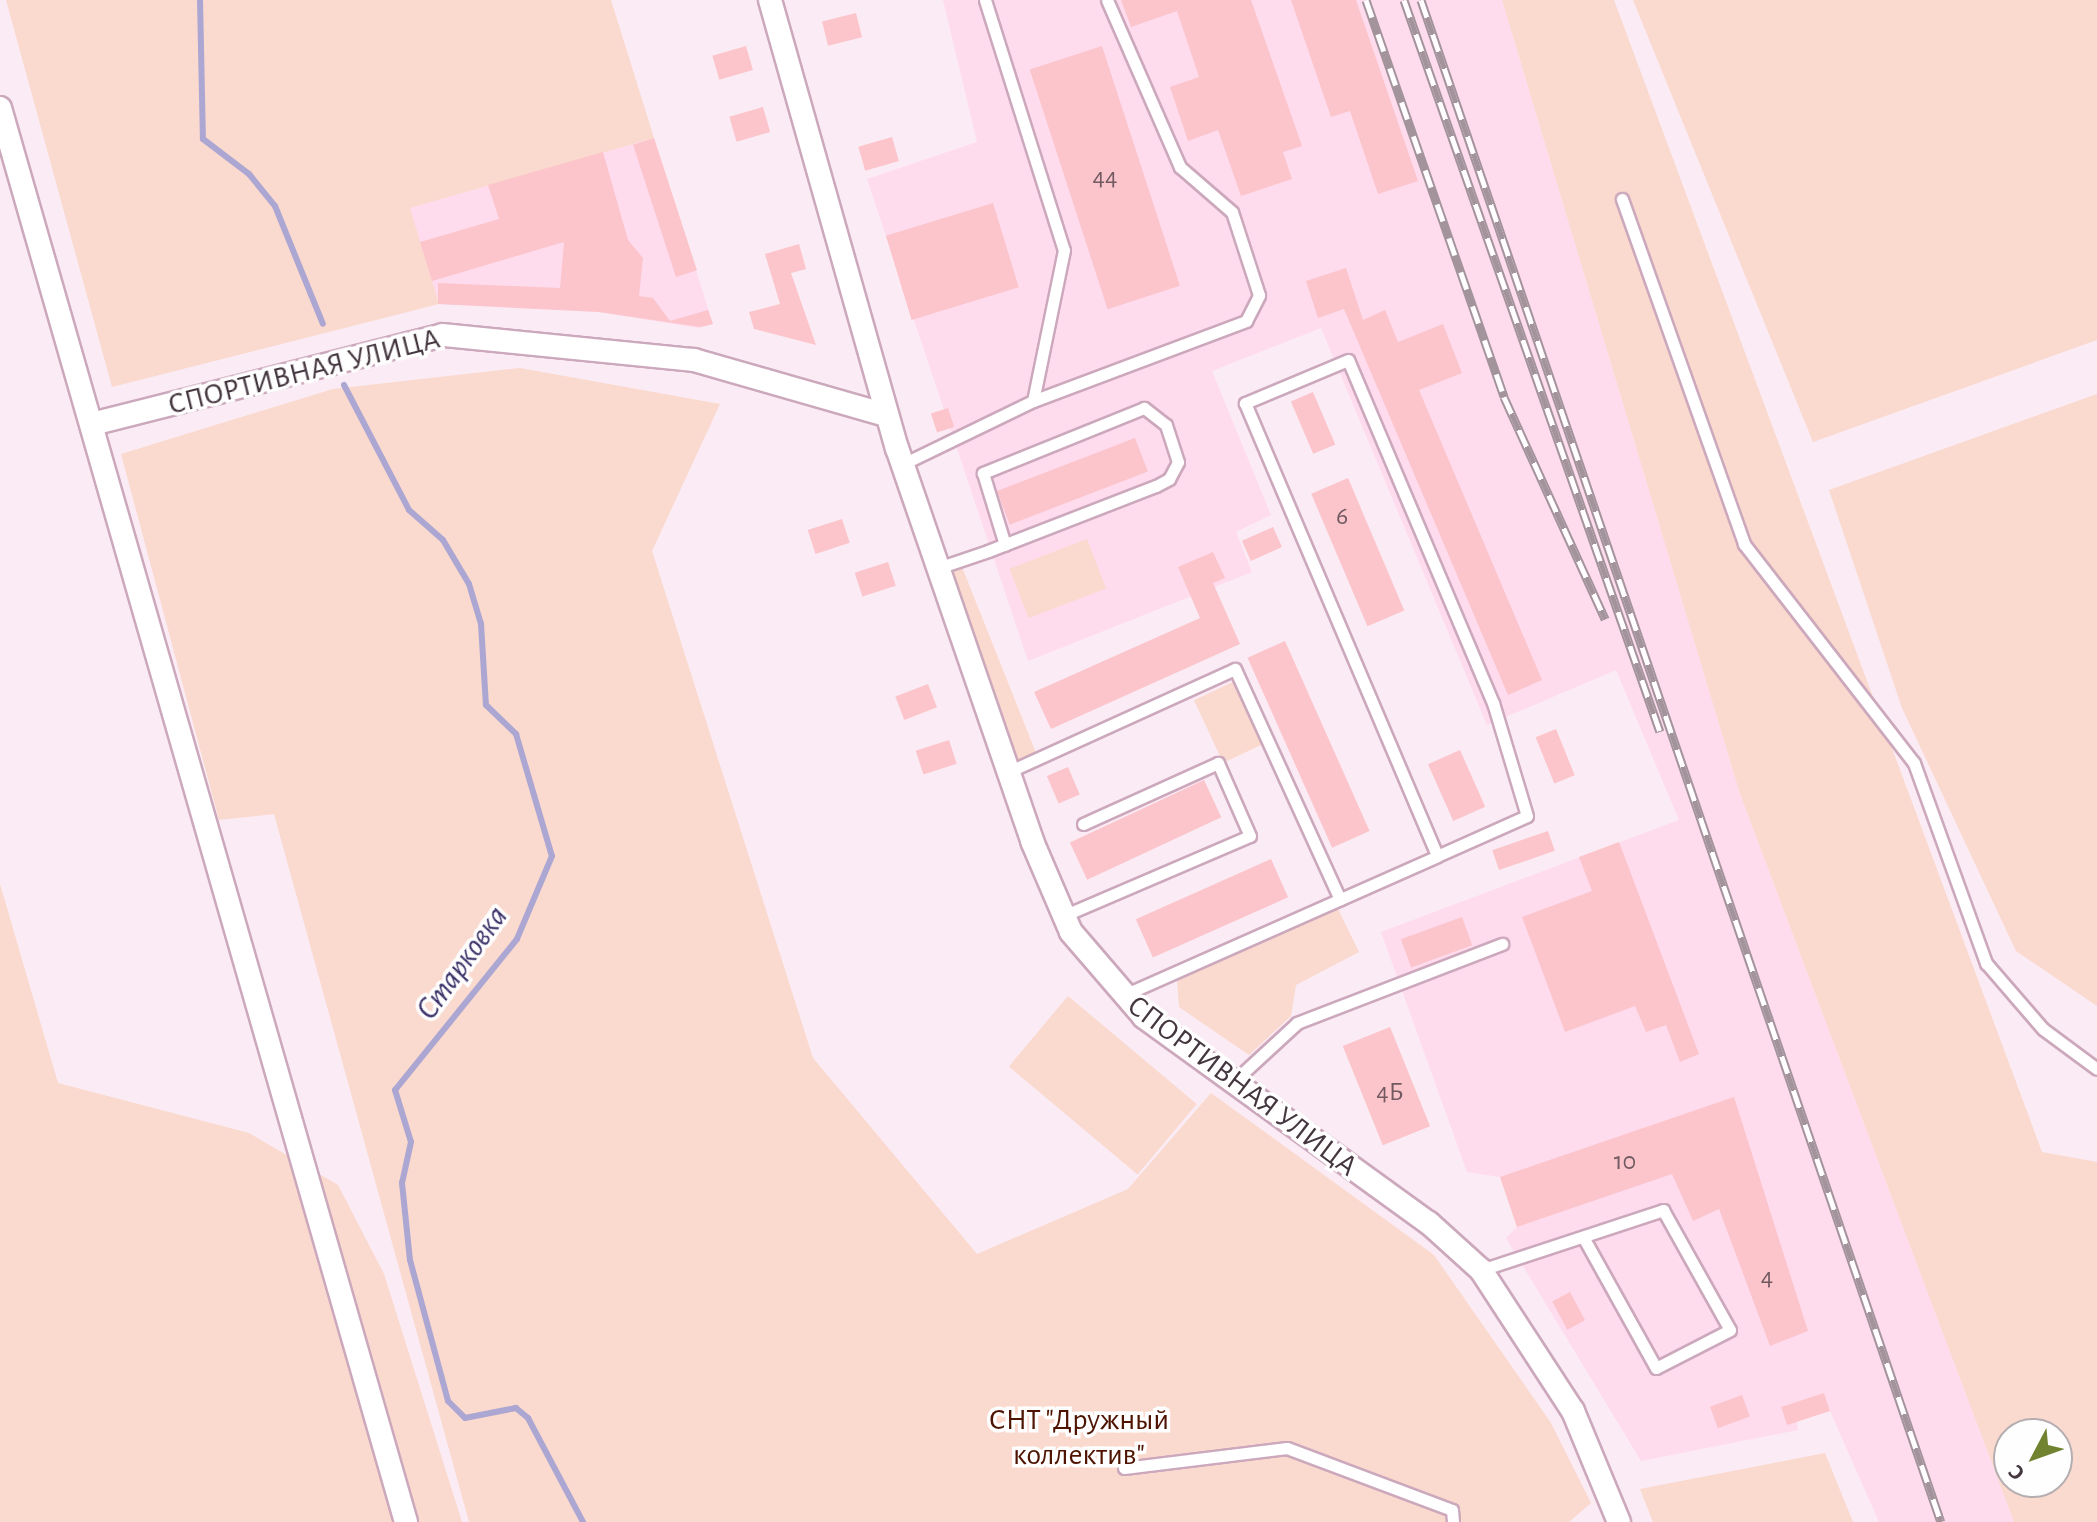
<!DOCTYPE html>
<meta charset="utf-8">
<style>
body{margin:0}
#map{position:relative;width:2097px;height:1522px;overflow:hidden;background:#fbebf4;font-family:"Alegreya Sans",sans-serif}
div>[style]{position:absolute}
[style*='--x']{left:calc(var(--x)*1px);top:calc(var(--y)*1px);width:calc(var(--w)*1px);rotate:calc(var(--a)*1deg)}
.built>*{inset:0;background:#ffdbee}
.green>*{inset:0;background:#fad9ce;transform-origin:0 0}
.stream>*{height:6px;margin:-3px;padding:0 3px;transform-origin:3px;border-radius:3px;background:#aba6d2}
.building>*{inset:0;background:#fbc5cb;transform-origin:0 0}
.roads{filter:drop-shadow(2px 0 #cca8bc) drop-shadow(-2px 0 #cca8bc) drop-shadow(0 2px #cca8bc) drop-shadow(0 -2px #cca8bc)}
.service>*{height:11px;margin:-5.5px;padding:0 5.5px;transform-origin:5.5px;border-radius:5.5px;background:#fff}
.minor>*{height:22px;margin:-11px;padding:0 11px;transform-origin:11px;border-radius:11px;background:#fff}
.rail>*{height:9px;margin-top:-4.5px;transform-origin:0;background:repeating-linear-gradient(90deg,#fefefe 0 18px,#a3949c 0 36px);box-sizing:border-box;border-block:2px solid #a3949c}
span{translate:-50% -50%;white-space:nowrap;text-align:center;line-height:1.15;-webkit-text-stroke:7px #fefefe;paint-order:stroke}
.number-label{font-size:26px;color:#725a61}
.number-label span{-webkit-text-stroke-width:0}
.street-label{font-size:30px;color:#44363e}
.park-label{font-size:30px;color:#4e1401}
.water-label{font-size:32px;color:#3c3269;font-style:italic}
.north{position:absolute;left:1993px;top:1418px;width:80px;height:80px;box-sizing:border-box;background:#fefefe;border:2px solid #b4aeb1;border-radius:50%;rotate:229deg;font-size:22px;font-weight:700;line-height:32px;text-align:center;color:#44363e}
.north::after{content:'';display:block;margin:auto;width:28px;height:36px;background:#718231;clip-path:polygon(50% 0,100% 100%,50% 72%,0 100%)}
</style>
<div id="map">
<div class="built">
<div style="clip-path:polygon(943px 0,1502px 0,1740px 794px,2014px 1522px,1879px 1522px,1830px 1411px,1797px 1421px,1798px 1430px,1641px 1461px,1506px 1238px,1517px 1227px,1500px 1177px,1467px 1172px,1381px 932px,1679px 820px,1616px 670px,1487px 725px,1321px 328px,1212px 371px,1271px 515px,1236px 532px,1252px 572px,1028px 661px,867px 179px,977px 142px)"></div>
<div style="clip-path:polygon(654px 138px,713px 324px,698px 328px,599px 312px,439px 304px,409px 208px)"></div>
</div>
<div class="green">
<div style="clip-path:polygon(6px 0,611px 0,654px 138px,410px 208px,439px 304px,112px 387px)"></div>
<div style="clip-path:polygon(evenodd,1502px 0,1614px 0,2042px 1152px,2097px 1162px,2097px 1522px,2014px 1522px,1740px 794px,1502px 0,2009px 1434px,2057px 1434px,2057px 1482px,2009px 1482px,2009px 1434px)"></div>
<div style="clip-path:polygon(1633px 0,2097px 0,2097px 340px,1813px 442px)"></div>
<div style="clip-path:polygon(520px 368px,720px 404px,652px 551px,813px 1058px,977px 1254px,1128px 1189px,1211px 1093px,1434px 1255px,1551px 1423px,1591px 1503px,1569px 1522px,469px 1522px,274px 814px,219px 820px,121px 454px,333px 389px)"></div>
<div style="clip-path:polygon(2097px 394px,2097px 1006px,2016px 951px,1902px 708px,1829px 490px)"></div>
<div style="left:1087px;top:539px;width:53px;height:83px;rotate:69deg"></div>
<div style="clip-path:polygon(962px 567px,1036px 753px,1012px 764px,945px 573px)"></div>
<div style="left:1233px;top:682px;width:69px;height:43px;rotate:65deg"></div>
<div style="clip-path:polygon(0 884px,58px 1083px,249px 1133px,338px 1185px,384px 1274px,462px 1522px,0 1522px)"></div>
<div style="clip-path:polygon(1337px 907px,1359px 952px,1296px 985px,1291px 1016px,1249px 1055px,1179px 1007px,1177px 979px)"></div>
<div style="left:1068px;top:996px;width:168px;height:92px;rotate:40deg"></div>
<div style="clip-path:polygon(1825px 1453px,1853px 1522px,1653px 1522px,1640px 1489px)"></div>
</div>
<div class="stream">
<div style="--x:200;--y:0;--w:139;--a:88.8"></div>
<div style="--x:203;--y:139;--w:58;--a:37.3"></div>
<div style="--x:249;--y:174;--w:41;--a:50.9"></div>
<div style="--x:275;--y:206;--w:127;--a:67.9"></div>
<div style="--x:344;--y:385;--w:141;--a:62.5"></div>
<div style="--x:409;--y:510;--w:45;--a:41.4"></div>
<div style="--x:443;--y:540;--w:51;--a:59.4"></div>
<div style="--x:469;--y:584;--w:42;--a:73.3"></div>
<div style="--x:481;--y:624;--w:81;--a:86.5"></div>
<div style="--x:486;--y:705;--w:42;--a:44"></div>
<div style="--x:516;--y:734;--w:127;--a:73.6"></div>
<div style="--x:552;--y:856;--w:90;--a:112.9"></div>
<div style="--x:517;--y:939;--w:194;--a:128.9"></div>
<div style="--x:395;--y:1090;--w:54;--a:72.9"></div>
<div style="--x:411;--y:1142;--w:42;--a:102.4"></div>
<div style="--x:402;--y:1183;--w:77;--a:84.1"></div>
<div style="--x:410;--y:1260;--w:146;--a:74.9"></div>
<div style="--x:448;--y:1401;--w:24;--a:45"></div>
<div style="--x:465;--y:1418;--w:52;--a:-11.1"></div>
<div style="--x:516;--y:1408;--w:16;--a:40"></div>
<div style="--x:528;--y:1418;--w:118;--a:62.1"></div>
</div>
<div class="building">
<div style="clip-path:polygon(1121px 0,1251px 0,1302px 146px,1283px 152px,1292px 179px,1241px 196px,1218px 130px,1188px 141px,1170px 87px,1199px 77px,1177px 11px,1131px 27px)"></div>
<div style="clip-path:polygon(1291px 0,1356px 0,1418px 181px,1378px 194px,1350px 111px,1331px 117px)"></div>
<div style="left:856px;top:13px;width:25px;height:35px;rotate:76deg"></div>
<div style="left:746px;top:46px;width:25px;height:35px;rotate:74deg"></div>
<div style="left:1102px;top:46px;width:252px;height:76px;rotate:72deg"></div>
<div style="left:763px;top:107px;width:26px;height:35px;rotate:74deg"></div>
<div style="left:892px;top:137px;width:25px;height:35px;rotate:74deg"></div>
<div style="left:654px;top:138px;width:139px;height:22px;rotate:72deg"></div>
<div style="clip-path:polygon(603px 152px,628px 240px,643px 258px,639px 296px,653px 298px,670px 321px,708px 310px,713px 324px,700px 327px,599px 312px,438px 304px,438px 283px,560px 288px,564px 242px,432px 281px,420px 242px,499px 219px,488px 185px)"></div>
<div style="left:993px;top:203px;width:88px;height:112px;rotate:73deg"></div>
<div style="clip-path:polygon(799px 244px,806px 269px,791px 273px,816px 345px,754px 329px,749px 312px,780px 304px,765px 254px)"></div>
<div style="clip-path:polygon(1346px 268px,1363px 320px,1385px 310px,1398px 342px,1443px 324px,1462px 373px,1419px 390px,1542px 680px,1508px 695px,1344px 309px,1318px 318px,1306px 281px)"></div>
<div style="left:1313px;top:392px;width:57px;height:24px;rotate:67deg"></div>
<div style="left:948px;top:408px;width:20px;height:18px;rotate:72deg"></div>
<div style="left:1135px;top:438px;width:36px;height:148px;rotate:69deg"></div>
<div style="left:1348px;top:478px;width:144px;height:40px;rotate:67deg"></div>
<div style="left:842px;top:519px;width:25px;height:36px;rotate:72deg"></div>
<div style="left:1273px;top:527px;width:22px;height:34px;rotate:66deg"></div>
<div style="clip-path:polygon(1213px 552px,1225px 578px,1213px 583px,1240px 644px,1051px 729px,1034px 692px,1200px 618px,1178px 567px)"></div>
<div style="left:888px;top:562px;width:25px;height:35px;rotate:72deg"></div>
<div style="left:1285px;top:641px;width:208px;height:41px;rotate:66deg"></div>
<div style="left:928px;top:684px;width:25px;height:35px;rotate:69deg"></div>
<div style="left:1556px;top:729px;width:50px;height:22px;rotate:68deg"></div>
<div style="left:949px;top:740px;width:25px;height:35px;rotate:72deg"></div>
<div style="left:1460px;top:750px;width:62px;height:35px;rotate:66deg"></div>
<div style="left:1068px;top:767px;width:30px;height:23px;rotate:67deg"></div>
<div style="left:1204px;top:780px;width:41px;height:148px;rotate:65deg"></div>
<div style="left:1548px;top:831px;width:21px;height:59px;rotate:71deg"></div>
<div style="clip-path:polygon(1619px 842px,1699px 1054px,1680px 1062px,1666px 1025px,1646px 1032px,1635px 1006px,1565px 1032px,1522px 917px,1592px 891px,1579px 857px)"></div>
<div style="left:1271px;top:859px;width:42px;height:148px;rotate:66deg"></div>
<div style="left:1462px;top:917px;width:30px;height:65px;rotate:70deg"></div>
<div style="left:1390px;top:1027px;width:107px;height:51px;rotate:68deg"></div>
<div style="clip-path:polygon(1734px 1097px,1808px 1331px,1770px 1346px,1719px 1209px,1693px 1221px,1672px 1174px,1517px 1227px,1500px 1177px)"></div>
<div style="left:1570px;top:1292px;width:32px;height:20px;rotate:62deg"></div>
<div style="left:1824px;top:1393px;width:19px;height:45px;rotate:72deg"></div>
<div style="left:1742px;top:1395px;width:23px;height:34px;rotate:70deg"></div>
</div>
<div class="roads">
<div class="service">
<div style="--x:985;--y:0;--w:262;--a:72.5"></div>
<div style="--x:1064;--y:250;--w:154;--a:101.6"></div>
<div style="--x:1622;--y:199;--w:366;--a:70.5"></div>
<div style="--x:1744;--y:544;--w:277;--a:52.2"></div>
<div style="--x:1914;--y:763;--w:213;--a:70.2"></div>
<div style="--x:1986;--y:963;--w:87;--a:49.2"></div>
<div style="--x:2043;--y:1029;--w:67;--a:36.5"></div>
<div style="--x:903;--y:464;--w:144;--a:-25.9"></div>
<div style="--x:1033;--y:401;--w:228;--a:-20.6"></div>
<div style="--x:1246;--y:321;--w:29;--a:-63"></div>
<div style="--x:1259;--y:295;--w:87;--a:-108"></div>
<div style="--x:1232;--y:212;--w:69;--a:-139.1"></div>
<div style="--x:1180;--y:167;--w:182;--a:-113.6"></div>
<div style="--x:938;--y:568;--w:53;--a:-18.8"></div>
<div style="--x:988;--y:551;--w:180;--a:-21.2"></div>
<div style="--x:1156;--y:486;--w:15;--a:-28"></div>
<div style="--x:1169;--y:479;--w:19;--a:-62"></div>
<div style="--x:1178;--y:462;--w:39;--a:-108"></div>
<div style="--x:1166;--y:425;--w:28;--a:-142"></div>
<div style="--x:1144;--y:408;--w:174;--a:158"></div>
<div style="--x:983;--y:473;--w:75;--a:73"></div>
<div style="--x:1008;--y:772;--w:249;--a:-24.4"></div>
<div style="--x:1235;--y:669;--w:253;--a:65.5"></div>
<div style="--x:1063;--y:916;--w:203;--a:-23.2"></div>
<div style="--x:1250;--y:836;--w:80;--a:-113.7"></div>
<div style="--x:1218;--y:763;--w:148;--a:155.7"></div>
<div style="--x:1124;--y:995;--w:342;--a:-23.9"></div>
<div style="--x:1437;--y:856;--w:98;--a:-24"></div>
<div style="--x:1527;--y:816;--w:118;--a:-106.7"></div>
<div style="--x:1493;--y:703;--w:372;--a:-112.9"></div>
<div style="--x:1348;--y:360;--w:112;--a:157.3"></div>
<div style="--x:1245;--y:403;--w:492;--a:67"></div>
<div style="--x:1232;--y:1083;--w:88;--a:-42.7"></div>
<div style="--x:1297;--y:1023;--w:220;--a:-21.1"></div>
<div style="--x:1481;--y:1270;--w:192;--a:-18.2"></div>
<div style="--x:1663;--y:1210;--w:137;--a:60.8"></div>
<div style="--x:1730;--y:1330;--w:83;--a:152.8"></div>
<div style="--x:1656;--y:1368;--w:150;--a:-119.1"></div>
<div style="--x:1124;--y:1468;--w:164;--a:-7"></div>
<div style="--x:1287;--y:1448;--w:176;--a:20.6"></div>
<div style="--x:1452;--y:1510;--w:12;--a:85"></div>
</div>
<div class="minor">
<div style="--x:770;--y:0;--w:466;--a:74.2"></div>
<div style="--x:897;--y:448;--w:416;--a:71"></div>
<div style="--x:1032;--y:841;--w:99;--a:66.8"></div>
<div style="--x:1071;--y:932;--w:112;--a:49.3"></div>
<div style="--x:1144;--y:1017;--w:352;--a:35.9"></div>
<div style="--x:1429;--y:1223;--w:70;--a:42.1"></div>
<div style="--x:1481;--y:1270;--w:168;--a:56.9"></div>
<div style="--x:1573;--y:1411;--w:120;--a:67.5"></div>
<div style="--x:0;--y:108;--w:1471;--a:73.98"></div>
<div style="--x:92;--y:424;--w:362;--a:-14.2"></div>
<div style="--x:443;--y:335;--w:252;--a:5.7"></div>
<div style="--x:694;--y:360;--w:200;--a:16"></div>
</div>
</div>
<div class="rail">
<div style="--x:1366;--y:0;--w:420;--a:70.8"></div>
<div style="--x:1504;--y:397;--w:244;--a:65.5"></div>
<div style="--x:1404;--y:0;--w:775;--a:70.72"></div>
<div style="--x:1421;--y:0;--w:1608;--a:71.14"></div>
</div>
<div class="number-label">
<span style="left:1105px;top:178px">44</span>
<span style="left:1342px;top:517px">6</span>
<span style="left:1390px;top:1093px">4Б</span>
<span style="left:1625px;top:1162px">10</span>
<span style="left:1767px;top:1278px">4</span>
</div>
<div class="street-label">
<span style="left:304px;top:372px;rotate:-14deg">СПОРТИВНАЯ УЛИЦА</span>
<span style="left:1242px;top:1086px;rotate:37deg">СПОРТИВНАЯ УЛИЦА</span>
</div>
<div class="park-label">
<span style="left:1079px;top:1437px">СНТ "Дружный<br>коллектив"</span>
</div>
<div class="water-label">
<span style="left:462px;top:963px;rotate:-54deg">Старковка</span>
</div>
<div class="north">С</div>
</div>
